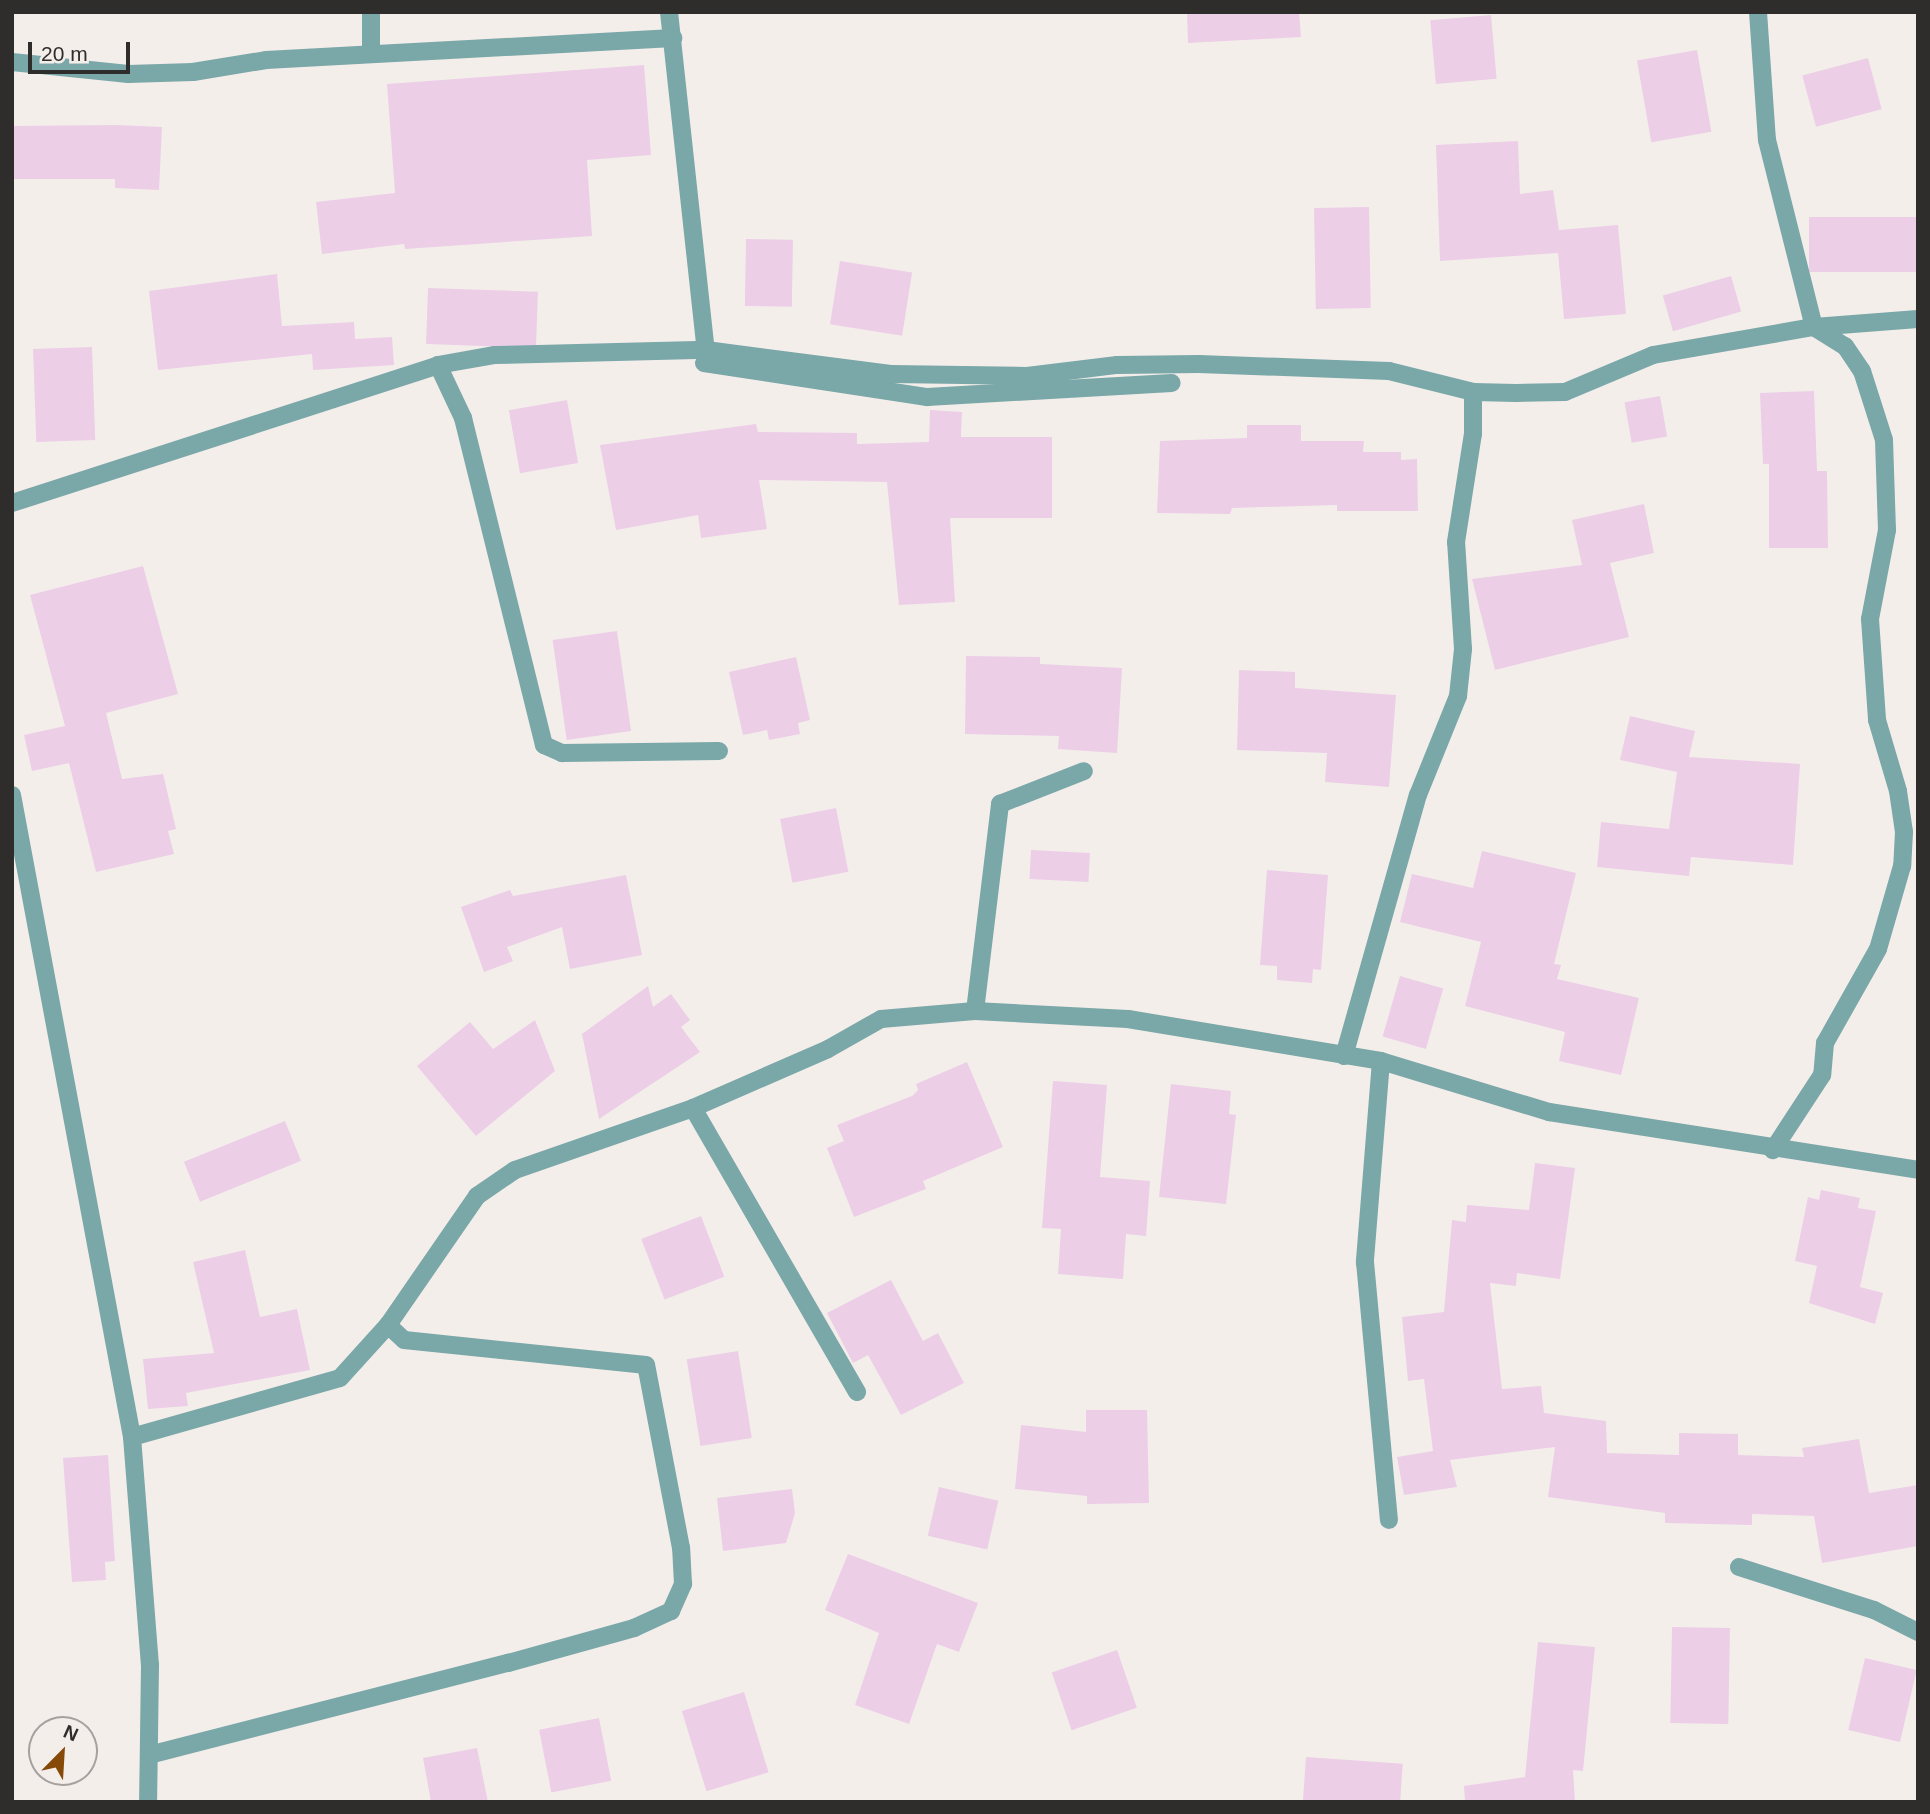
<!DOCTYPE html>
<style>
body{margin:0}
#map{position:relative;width:1930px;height:1814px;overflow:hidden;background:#f4eeeb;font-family:Arial,sans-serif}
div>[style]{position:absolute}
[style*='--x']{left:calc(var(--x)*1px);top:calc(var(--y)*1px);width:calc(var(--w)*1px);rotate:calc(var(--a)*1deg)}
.building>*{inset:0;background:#eccee7;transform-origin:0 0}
.minor>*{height:18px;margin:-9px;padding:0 9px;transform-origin:9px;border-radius:9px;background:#7aa7a8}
span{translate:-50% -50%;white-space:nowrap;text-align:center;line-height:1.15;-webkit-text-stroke:5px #f4eeeb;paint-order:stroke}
.frame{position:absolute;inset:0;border:14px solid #2f2d2c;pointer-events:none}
.north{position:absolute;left:28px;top:1716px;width:70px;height:70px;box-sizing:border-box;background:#f4eeeb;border:2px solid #a5a19f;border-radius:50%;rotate:24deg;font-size:19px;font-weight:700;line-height:28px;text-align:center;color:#2f2d2c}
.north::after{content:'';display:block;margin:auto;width:24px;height:32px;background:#864908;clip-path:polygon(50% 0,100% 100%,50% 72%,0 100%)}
.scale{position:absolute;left:28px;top:42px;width:102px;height:32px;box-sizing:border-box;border:4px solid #2f2d2c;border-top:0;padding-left:9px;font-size:21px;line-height:24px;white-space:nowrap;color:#2f2d2c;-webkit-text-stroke:5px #f4eeeb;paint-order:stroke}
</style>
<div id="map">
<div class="building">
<div style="clip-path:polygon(1187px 12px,1299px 12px,1301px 37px,1188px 43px)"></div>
<div style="left:1491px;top:15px;width:64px;height:61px;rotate:85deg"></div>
<div style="left:1697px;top:50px;width:83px;height:61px;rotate:80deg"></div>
<div style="left:1868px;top:58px;width:53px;height:68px;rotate:75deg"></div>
<div style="clip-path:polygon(644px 65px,651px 155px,587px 160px,592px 236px,405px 249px,404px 244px,322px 254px,316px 202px,395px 193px,387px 84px)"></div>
<div style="clip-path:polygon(117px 125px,162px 127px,159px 190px,115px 188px,115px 179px,12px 179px,12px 126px)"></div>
<div style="clip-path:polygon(1518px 141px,1520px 194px,1553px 190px,1559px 230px,1618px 225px,1626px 314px,1564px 319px,1558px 253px,1440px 261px,1436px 145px)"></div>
<div style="left:1369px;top:207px;width:101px;height:55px;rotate:89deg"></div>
<div style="left:1918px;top:217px;width:55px;height:109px;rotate:90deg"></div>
<div style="left:746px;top:239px;width:47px;height:67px;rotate:1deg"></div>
<div style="left:840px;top:261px;width:73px;height:64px;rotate:9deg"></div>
<div style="clip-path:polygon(277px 274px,282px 326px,354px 322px,355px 339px,392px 337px,394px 365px,313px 370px,312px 354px,158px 370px,149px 291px)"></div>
<div style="left:1731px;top:276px;width:37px;height:71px;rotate:74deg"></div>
<div style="left:428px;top:288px;width:110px;height:56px;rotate:2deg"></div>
<div style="left:92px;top:347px;width:93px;height:59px;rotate:88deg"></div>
<div style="clip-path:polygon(1814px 391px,1817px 471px,1827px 471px,1828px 548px,1769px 548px,1769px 464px,1763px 464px,1760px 393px)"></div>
<div style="left:1660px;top:396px;width:41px;height:36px;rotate:80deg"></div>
<div style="left:567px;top:400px;width:64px;height:59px;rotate:80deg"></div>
<div style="clip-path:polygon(930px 410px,962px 412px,961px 437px,1052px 437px,1052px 518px,950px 518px,955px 602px,899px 605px,887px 482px,759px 480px,767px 529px,701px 538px,698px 515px,616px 530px,600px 445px,756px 424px,758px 432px,857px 433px,857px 444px,929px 442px)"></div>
<div style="clip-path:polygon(1247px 425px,1301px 425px,1301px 441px,1364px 441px,1363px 452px,1401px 452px,1401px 460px,1417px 459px,1418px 511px,1337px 511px,1337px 505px,1232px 508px,1230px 514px,1157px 513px,1160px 441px,1247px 438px)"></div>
<div style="clip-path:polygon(1644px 504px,1654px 553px,1610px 563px,1629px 637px,1495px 670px,1472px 579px,1582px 565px,1572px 520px)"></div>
<div style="clip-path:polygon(143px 566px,178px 694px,106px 713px,122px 779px,163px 774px,176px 829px,168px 831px,174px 854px,96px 872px,69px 763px,32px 771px,24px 735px,65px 726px,30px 595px)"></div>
<div style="left:617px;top:631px;width:101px;height:65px;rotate:82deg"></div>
<div style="clip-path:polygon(966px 656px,1040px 657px,1040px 664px,1122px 668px,1117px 753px,1058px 749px,1059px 736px,965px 734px)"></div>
<div style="clip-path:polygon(796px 657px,810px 720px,798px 723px,800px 734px,769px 740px,767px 730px,743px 735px,729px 672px)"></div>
<div style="clip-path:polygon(1239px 670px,1295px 672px,1295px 688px,1396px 695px,1389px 787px,1325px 782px,1327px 753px,1237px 750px)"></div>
<div style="clip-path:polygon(1630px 716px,1695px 731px,1689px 757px,1800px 764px,1793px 865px,1691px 857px,1689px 876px,1597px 867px,1601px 822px,1669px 829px,1677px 772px,1620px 760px)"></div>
<div style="left:836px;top:808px;width:65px;height:57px;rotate:79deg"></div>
<div style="left:1031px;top:850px;width:59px;height:29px;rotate:3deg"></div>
<div style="clip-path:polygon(1482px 851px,1576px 873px,1554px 964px,1561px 965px,1557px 979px,1639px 998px,1621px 1075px,1559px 1061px,1565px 1032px,1465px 1006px,1481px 942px,1400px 922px,1412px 874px,1473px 888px)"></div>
<div style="clip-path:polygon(1267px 870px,1328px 875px,1321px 970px,1313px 969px,1312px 983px,1277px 980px,1277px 966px,1260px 965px)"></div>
<div style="clip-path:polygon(626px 875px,642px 955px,570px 969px,562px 927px,507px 947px,513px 961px,484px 972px,461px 907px,510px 890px,513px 896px)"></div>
<div style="left:1400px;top:976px;width:45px;height:63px;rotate:16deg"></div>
<div style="clip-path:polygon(648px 986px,653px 1007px,671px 994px,690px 1020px,681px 1027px,700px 1052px,599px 1119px,582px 1034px)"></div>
<div style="clip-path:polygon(535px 1020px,555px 1071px,476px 1136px,417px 1066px,470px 1022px,493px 1049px)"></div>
<div style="clip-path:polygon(967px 1062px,1003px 1147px,923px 1181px,926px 1189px,854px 1217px,827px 1148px,844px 1141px,837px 1125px,912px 1096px,918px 1090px,916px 1084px)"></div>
<div style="clip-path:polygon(1053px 1081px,1107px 1085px,1100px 1177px,1150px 1181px,1146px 1236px,1126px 1234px,1123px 1279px,1058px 1274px,1061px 1229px,1042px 1228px)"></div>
<div style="clip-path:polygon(1171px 1084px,1231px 1091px,1229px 1114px,1236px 1115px,1226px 1204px,1159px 1197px)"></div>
<div style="left:285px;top:1121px;width:43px;height:109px;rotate:68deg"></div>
<div style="clip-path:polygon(1535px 1163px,1575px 1168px,1560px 1279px,1517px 1273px,1516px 1286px,1490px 1283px,1502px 1389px,1541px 1386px,1544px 1413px,1606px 1421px,1607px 1453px,1679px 1455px,1679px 1433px,1738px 1434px,1738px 1455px,1804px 1457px,1802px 1448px,1859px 1439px,1869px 1493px,1918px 1485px,1918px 1546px,1822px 1563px,1814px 1516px,1752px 1514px,1752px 1525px,1665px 1523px,1665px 1513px,1548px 1497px,1555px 1447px,1450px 1460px,1457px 1487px,1404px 1495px,1397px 1457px,1433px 1451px,1424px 1379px,1408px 1381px,1402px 1317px,1444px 1312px,1452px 1220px,1466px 1222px,1467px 1205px,1529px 1210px)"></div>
<div style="clip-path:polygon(1821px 1190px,1860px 1198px,1858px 1208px,1876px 1211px,1860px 1287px,1883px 1293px,1875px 1324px,1809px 1303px,1817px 1266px,1795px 1261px,1808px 1197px,1819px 1200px)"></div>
<div style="left:701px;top:1216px;width:65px;height:64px;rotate:69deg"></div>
<div style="clip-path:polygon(245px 1250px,260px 1317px,297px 1309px,310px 1370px,186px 1393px,188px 1406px,148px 1409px,143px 1359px,214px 1353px,193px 1262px)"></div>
<div style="clip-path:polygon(891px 1280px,923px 1341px,938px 1333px,964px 1383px,901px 1415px,868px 1355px,853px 1363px,827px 1313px)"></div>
<div style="left:738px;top:1351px;width:88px;height:52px;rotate:81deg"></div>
<div style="clip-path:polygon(1086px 1410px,1147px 1410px,1149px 1503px,1087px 1504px,1087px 1496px,1015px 1489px,1021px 1425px,1086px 1432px)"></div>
<div style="clip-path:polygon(108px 1455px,115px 1561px,105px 1562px,106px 1580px,72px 1582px,63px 1458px)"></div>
<div style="left:939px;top:1487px;width:61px;height:50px;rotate:13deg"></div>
<div style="clip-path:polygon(792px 1489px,795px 1513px,786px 1543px,723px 1551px,717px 1498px)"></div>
<div style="clip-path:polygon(848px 1554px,978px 1603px,959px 1652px,937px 1644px,909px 1724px,855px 1705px,879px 1633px,825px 1610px)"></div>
<div style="left:1672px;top:1627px;width:58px;height:96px;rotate:1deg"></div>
<div style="clip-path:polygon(1538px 1642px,1595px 1647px,1583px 1771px,1573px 1770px,1575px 1802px,1465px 1802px,1464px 1786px,1525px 1777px)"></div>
<div style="left:1117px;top:1650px;width:61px;height:69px;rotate:71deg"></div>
<div style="left:1865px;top:1658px;width:53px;height:74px;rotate:13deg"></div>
<div style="left:744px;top:1692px;width:84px;height:65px;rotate:73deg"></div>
<div style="left:599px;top:1718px;width:64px;height:61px;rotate:79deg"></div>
<div style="clip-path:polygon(477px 1748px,488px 1802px,431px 1802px,423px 1758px)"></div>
<div style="left:1306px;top:1757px;width:97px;height:45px;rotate:4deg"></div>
</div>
<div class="minor">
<div style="--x:669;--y:12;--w:340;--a:83.8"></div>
<div style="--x:1758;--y:12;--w:128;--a:86"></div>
<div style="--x:1767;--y:140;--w:193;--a:75.9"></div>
<div style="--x:1814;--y:327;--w:36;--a:32"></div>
<div style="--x:1845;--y:346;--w:30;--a:56"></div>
<div style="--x:1862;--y:371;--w:72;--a:72.3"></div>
<div style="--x:1884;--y:440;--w:90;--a:88.1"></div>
<div style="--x:1887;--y:530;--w:91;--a:100.8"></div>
<div style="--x:1870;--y:619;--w:101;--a:86"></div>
<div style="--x:1877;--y:720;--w:74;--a:73.5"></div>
<div style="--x:1898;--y:791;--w:41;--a:81.7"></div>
<div style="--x:1904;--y:832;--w:34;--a:93"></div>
<div style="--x:1902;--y:866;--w:86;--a:106.1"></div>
<div style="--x:1878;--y:949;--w:108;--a:119.4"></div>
<div style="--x:1825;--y:1043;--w:32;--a:95"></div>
<div style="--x:1822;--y:1075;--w:90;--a:123.2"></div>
<div style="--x:371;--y:52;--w:40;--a:-90"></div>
<div style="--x:12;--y:62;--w:117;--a:5.9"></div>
<div style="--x:128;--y:74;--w:65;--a:-1.8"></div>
<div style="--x:193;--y:72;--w:74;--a:-9.3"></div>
<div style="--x:266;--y:60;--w:408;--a:-3.1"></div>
<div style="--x:704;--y:363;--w:226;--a:8.7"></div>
<div style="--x:927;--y:397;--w:245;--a:-3.3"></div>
<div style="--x:438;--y:365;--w:59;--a:64.7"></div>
<div style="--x:463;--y:418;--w:337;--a:76.1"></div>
<div style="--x:544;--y:745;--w:20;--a:24"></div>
<div style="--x:562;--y:753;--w:157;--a:-0.7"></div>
<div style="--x:12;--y:503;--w:448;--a:-17.9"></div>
<div style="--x:438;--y:365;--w:58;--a:-10"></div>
<div style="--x:495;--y:355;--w:211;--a:-1.4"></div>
<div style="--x:706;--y:350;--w:186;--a:7.4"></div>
<div style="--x:890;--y:374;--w:137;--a:0.8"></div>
<div style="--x:1027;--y:376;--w:91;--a:-7"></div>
<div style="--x:1117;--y:365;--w:82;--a:-0.7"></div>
<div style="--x:1199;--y:364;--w:190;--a:2.1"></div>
<div style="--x:1389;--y:371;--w:87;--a:14"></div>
<div style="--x:1473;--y:392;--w:43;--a:1.3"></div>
<div style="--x:1516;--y:393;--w:49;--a:-1.2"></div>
<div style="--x:1565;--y:392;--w:95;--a:-22.8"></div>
<div style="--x:1653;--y:355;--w:163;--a:-9.9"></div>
<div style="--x:1814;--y:327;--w:104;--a:-4.4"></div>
<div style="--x:12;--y:795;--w:653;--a:79.41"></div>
<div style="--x:132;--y:1437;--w:229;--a:85.5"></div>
<div style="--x:150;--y:1665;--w:137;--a:90.8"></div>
<div style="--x:975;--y:1011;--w:209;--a:-83.1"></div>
<div style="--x:1000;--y:804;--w:90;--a:-21.4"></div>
<div style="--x:1344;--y:1056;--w:271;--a:-74.2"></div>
<div style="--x:1418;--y:795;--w:107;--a:-68"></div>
<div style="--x:1458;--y:696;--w:47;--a:-83.9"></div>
<div style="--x:1463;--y:649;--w:107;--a:-93.7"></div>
<div style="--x:1456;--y:542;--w:109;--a:-81.1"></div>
<div style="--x:1473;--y:434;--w:42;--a:-90"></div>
<div style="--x:1381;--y:1061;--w:202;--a:94.6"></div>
<div style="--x:1365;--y:1262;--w:259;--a:84.7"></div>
<div style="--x:693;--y:1108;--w:328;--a:60"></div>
<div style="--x:132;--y:1437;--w:216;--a:-15.8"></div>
<div style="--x:340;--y:1378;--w:72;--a:-47.8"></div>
<div style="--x:388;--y:1325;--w:157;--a:-55.4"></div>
<div style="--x:477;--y:1196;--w:46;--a:-34.4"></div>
<div style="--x:515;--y:1170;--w:188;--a:-19.2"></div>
<div style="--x:693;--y:1108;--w:147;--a:-23.6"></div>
<div style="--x:828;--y:1049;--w:61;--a:-29.5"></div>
<div style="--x:881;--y:1019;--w:94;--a:-4.9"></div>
<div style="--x:975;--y:1011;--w:153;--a:3"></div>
<div style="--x:1128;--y:1019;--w:256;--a:9.4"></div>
<div style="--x:1381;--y:1061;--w:176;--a:16.9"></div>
<div style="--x:1549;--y:1112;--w:374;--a:8.9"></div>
<div style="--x:1739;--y:1567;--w:142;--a:17.7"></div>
<div style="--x:1874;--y:1610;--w:49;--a:26.6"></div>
<div style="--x:149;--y:1755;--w:371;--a:-14.4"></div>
<div style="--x:508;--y:1663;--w:131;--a:-15.5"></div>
<div style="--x:634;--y:1628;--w:41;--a:-24.7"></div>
<div style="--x:671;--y:1611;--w:30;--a:-66"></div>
<div style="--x:683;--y:1584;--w:36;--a:-93"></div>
<div style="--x:681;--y:1548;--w:186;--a:-100.8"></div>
<div style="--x:646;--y:1365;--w:243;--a:-174.1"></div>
<div style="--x:404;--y:1340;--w:22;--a:-137"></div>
</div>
<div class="frame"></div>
<div class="north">N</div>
<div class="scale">20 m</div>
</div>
